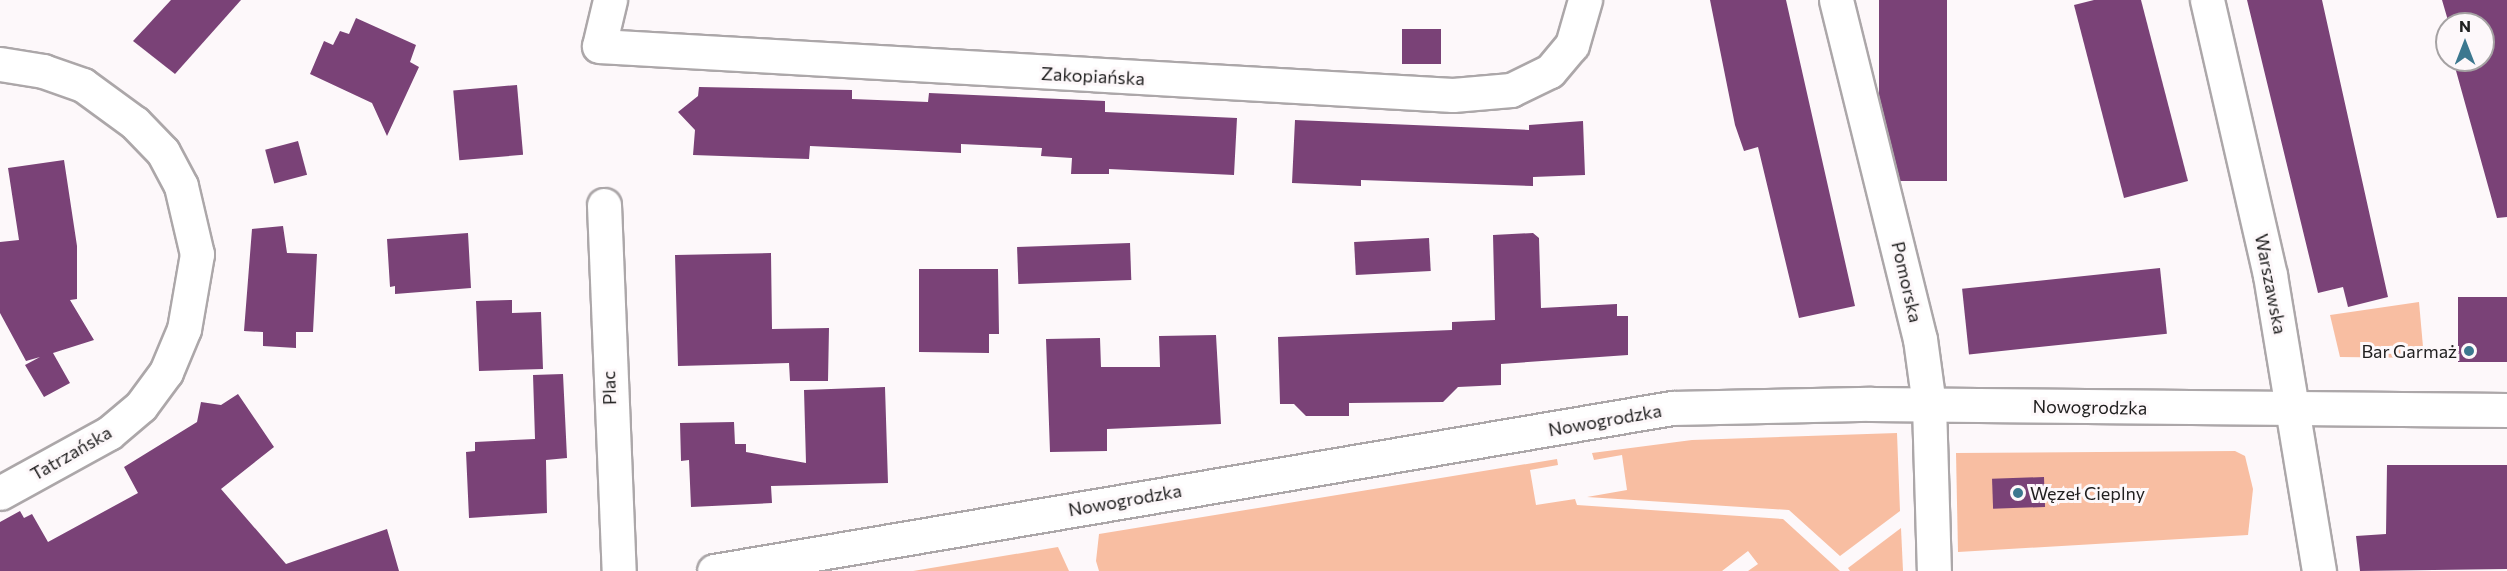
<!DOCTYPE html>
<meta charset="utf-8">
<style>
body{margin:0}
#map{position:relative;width:2507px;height:571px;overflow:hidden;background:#fdf8fa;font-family:Commissioner,sans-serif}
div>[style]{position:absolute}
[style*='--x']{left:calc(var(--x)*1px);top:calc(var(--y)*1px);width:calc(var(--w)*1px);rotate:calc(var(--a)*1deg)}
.green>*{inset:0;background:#f8bea2}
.building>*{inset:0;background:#7a4277;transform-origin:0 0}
.roads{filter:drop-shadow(2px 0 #aca7a9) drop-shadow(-2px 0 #aca7a9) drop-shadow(0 2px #aca7a9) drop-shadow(0 -2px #aca7a9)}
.minor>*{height:33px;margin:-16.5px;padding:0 16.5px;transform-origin:16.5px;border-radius:16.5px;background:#fff}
.dots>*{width:16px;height:16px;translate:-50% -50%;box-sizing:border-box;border:3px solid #fdf8fa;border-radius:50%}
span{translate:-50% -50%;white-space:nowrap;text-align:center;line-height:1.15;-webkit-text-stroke:6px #fdf8fa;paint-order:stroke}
.street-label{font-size:18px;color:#212020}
.poi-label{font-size:18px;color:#212020}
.right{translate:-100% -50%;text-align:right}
.left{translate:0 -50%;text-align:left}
.north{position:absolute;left:2435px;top:12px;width:60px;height:60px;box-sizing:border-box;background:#fdf8fa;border:2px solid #a5a2a3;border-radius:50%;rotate:0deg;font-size:16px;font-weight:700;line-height:24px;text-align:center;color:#212020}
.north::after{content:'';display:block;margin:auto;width:21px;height:27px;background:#3c788f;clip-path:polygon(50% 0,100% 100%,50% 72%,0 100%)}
</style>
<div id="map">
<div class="green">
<div style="clip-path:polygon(2419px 302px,2424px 358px,2340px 357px,2330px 315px)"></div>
<div style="clip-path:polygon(1897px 433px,1900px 511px,1840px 556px,1789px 510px,1587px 497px,1627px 490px,1622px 455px,1594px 460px,1592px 453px,1692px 440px)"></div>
<div style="clip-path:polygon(2235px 451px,2245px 456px,2253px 489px,2248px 535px,1958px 552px,1956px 453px)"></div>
<div style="clip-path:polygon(1557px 459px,1558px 465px,1530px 470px,1536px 505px,1575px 499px,1577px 505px,1783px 519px,1840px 571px,1748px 571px,1758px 564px,1748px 551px,1722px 571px,1099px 571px,1096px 561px,1099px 534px)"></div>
<div style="clip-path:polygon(1901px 528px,1903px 571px,1850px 571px,1848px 568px)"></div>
<div style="clip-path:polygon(1058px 547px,1069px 571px,913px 571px)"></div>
</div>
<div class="building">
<div style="clip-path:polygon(171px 0,241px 0,175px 74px,133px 41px)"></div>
<div style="clip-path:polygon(1710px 0,1786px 0,1855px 306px,1799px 318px,1758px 147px,1744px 151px,1735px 125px)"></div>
<div style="left:1879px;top:0;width:68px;height:181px"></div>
<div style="clip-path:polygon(2094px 0,2141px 0,2188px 181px,2124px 198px,2074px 5px)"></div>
<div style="clip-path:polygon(2247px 0,2322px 0,2388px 297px,2348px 307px,2343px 287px,2318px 293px)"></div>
<div style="clip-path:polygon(2442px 0,2507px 0,2507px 217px,2497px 218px,2453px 60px,2483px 60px,2483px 24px,2449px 24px)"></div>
<div style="clip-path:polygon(356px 18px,416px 45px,410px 62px,419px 67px,387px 136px,372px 103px,310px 74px,324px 41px,333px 45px,340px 31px,349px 34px)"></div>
<div style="left:1402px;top:29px;width:39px;height:35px"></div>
<div style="left:517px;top:85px;width:70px;height:64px;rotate:85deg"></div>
<div style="clip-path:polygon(699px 87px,852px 90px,852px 99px,928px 102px,929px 93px,1105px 101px,1105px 112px,1237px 118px,1234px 175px,1109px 169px,1109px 174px,1071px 174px,1072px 158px,1041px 156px,1042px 148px,961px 144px,961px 153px,810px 146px,809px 159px,693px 155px,695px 130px,678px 112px,698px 96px)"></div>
<div style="clip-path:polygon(1295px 120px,1529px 130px,1529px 125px,1583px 121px,1585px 175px,1533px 177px,1533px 186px,1361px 180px,1361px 186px,1292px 183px)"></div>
<div style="left:298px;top:141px;width:35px;height:34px;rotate:75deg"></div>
<div style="clip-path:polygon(64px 160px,77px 246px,77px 299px,70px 300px,94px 340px,53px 353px,70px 383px,44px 397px,25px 365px,40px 357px,26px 361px,0 313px,0 242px,19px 240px,8px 168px)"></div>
<div style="clip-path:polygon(283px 226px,287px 253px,317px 254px,313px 332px,296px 332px,296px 348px,263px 346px,263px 332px,244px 331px,252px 229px)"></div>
<div style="clip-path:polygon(468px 233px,471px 288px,395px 294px,395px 286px,390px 287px,387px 239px)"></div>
<div style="clip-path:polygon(1533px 233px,1539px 238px,1541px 308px,1617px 304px,1617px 316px,1628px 316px,1628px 355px,1501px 364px,1501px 385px,1458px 387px,1443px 402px,1349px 403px,1349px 416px,1306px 416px,1294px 404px,1280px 404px,1278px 337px,1452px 330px,1452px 322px,1495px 320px,1493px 235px)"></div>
<div style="left:1429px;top:238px;width:33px;height:75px;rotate:87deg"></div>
<div style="left:1130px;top:243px;width:37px;height:113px;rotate:88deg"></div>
<div style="clip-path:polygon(771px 253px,772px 329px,829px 328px,828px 381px,790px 381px,789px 363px,678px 366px,675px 255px)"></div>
<div style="left:2160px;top:268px;width:66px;height:199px;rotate:84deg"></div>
<div style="clip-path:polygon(919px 269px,998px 269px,999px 334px,989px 334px,989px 353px,919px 352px)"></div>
<div style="left:2458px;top:297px;width:49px;height:65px"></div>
<div style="clip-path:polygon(512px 300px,512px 313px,541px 312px,543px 369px,479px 371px,476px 301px)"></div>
<div style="clip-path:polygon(1216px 335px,1221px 424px,1107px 429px,1107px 451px,1050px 452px,1046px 339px,1100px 338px,1101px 367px,1160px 367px,1159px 336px)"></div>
<div style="clip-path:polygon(563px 374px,567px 458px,546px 460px,547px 513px,469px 518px,466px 452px,475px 451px,475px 442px,535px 439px,533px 375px)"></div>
<div style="clip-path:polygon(885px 387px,888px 483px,771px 486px,772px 503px,691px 507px,689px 460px,681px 461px,680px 423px,734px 422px,735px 444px,746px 444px,746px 452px,806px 463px,804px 390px)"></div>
<div style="clip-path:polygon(238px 394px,274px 447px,221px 489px,286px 564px,387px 529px,399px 571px,0 571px,0 522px,20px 511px,24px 518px,32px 514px,48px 542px,138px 493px,124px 467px,197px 422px,201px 402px,221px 405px)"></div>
<div style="clip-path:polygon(2387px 465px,2507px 465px,2507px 569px,2360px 571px,2356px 536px,2386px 534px)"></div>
<div style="left:2044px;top:477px;width:30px;height:52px;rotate:88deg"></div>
</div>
<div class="roads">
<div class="minor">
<div style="--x:610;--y:0;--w:47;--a:103.4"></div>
<div style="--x:599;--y:46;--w:855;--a:3.28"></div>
<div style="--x:1453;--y:95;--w:58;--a:-4.9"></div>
<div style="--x:1511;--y:90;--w:43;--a:-26"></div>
<div style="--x:1550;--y:71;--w:34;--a:-50"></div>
<div style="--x:1572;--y:45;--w:47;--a:-73.9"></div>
<div style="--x:1836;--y:0;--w:349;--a:76.1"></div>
<div style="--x:1920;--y:339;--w:67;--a:82.2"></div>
<div style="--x:1929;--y:405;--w:166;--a:88.3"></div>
<div style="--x:2207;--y:0;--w:282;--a:77.1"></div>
<div style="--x:2270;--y:275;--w:300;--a:80.6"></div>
<div style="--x:0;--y:64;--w:44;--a:9.2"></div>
<div style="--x:43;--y:71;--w:42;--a:19.3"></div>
<div style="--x:83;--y:85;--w:64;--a:36.2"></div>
<div style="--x:135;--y:123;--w:40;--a:46"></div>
<div style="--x:163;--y:152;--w:38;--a:62"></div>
<div style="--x:181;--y:186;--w:70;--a:76.8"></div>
<div style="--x:197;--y:254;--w:76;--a:99.8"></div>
<div style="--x:184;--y:329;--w:47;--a:112.7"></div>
<div style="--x:166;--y:372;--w:42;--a:126.3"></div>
<div style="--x:141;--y:406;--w:42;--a:139.8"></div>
<div style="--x:109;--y:433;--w:124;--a:151.2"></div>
<div style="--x:604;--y:205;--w:366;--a:87.7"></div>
<div style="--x:714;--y:571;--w:972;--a:-9.66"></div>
<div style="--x:1672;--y:408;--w:199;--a:-1.2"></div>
<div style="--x:1871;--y:404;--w:636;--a:0.54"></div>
</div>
</div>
<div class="dots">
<div style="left:2469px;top:351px;background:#3c788f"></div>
<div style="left:2018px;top:493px;background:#3c788f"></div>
</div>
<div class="street-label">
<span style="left:1093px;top:76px;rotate:3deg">Zakopiańska</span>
<span style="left:1907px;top:282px;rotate:77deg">Pomorska</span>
<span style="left:2271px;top:284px;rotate:79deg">Warszawska</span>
<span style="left:609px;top:388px;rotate:-92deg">Plac</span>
<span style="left:2090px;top:407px;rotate:1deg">Nowogrodzka</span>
<span style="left:1605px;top:420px;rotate:-10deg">Nowogrodzka</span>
<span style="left:71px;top:453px;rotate:-30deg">Tatrzańska</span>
<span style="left:1125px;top:500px;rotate:-10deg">Nowogrodzka</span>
</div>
<div class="poi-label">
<span class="right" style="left:2457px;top:351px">Bar Garmaż</span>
<span class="left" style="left:2030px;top:493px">Węzeł Cieplny</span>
</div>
<div class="north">N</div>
</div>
